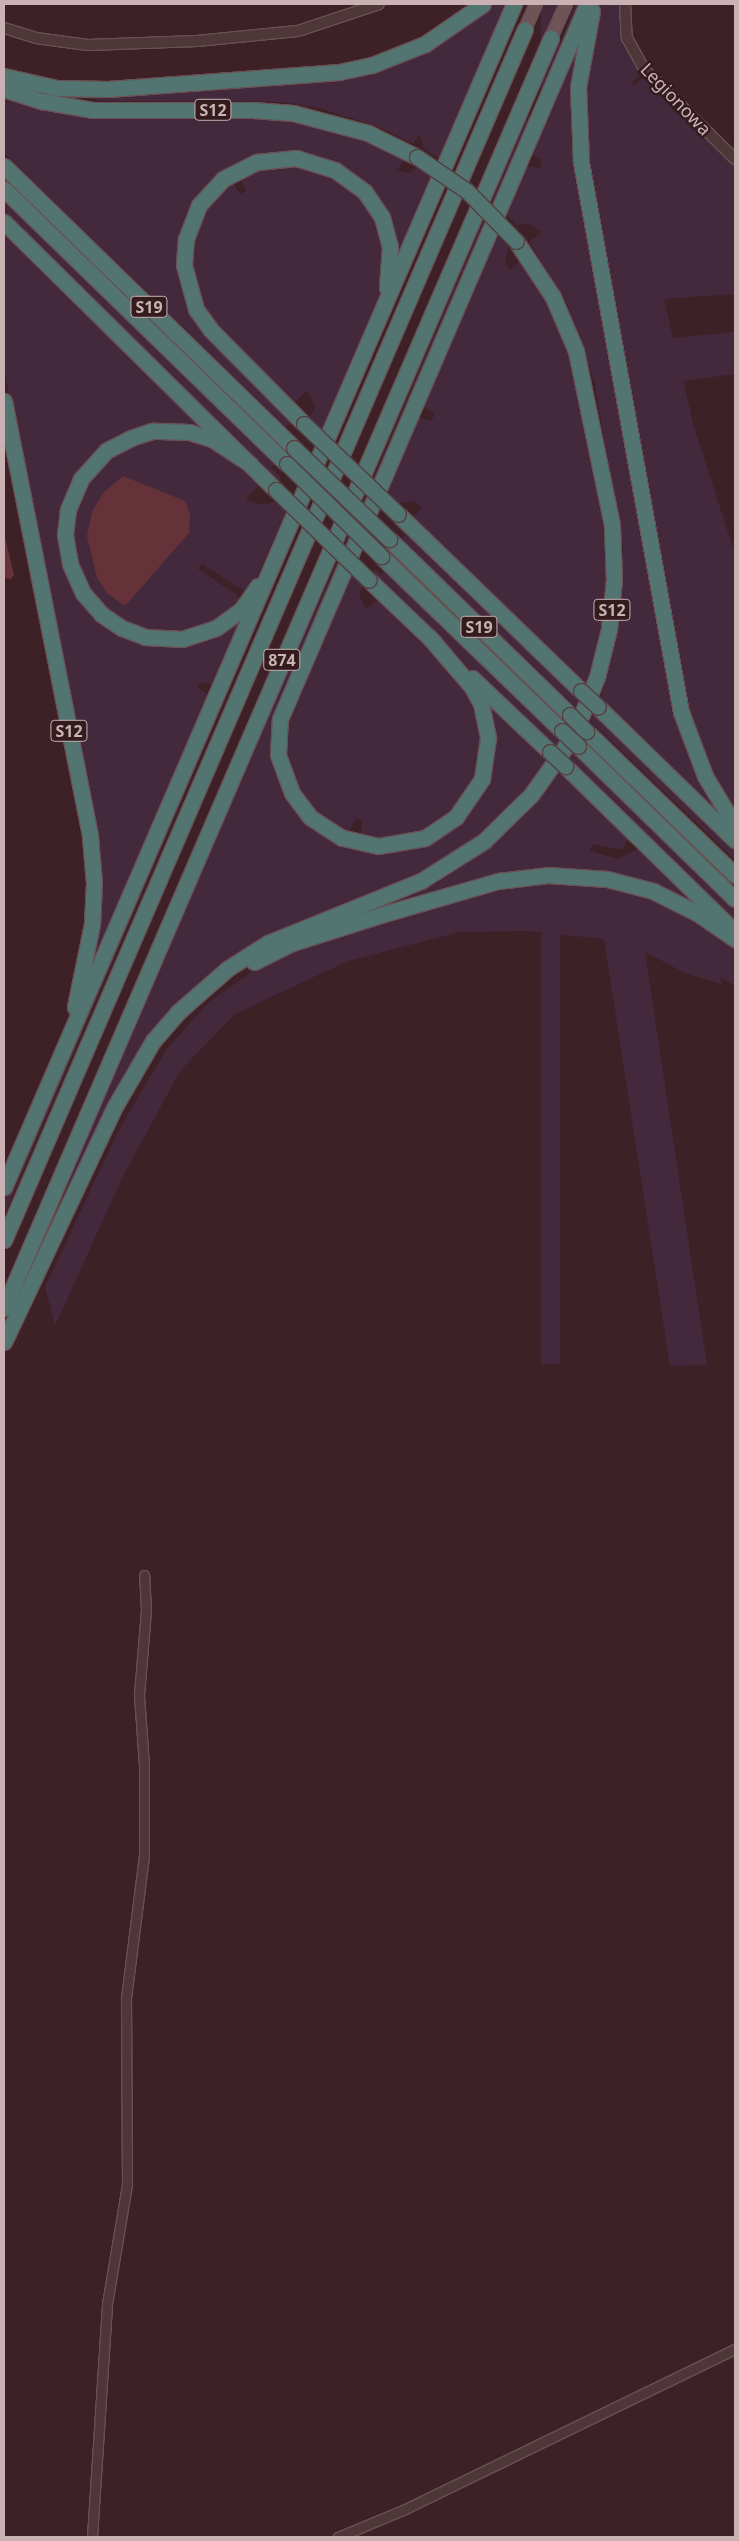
<!DOCTYPE html>
<style>
body{margin:0}
#map{position:relative;width:739px;height:2541px;overflow:hidden;background:#3e2126;font-family:"Noto Sans",sans-serif}
div>[style]{position:absolute}
[style*='--x']{left:calc(var(--x)*1px);top:calc(var(--y)*1px);width:calc(var(--w)*1px);rotate:calc(var(--a)*1deg)}
.green>*{inset:0;background:#44293c;transform-origin:0 0}
.water>*{inset:0;background:#653239}
.roads{filter:drop-shadow(1px 0 #695154) drop-shadow(-1px 0 #695154) drop-shadow(0 1px #695154) drop-shadow(0 -1px #695154)}
.minor>*{height:9px;margin:-4.5px;padding:0 4.5px;transform-origin:4.5px;border-radius:4.5px;background:#4e3639}
.tertiary>*{height:10px;margin:-5px;padding:0 5px;transform-origin:5px;border-radius:5px;background:#4e3639}
.primary>*{height:12px;margin:-6px;padding:0 6px;transform-origin:6px;border-radius:6px;background:#6e5357}
.motorway>*{height:15px;margin:-7.5px;padding:0 7.5px;transform-origin:7.5px;border-radius:7.5px;background:#527571}
.bridges{filter:drop-shadow(1px 0 #563e41) drop-shadow(-1px 0 #563e41) drop-shadow(0 1px #563e41) drop-shadow(0 -1px #563e41)}
.motorway-bridge>*{height:15px;margin:-7.5px;padding:0 7.5px;transform-origin:7.5px;border-radius:7.5px;background:#527571}
span{translate:-50% -50%;white-space:nowrap;text-align:center;line-height:1.15;-webkit-text-stroke:5px #331b1e;paint-order:stroke}
.shield-label span{padding:1px 4px;background:#331b1e;border:1px solid;border-radius:4px;-webkit-text-stroke-width:0}
.shield-label{font-size:16px;color:#cab1b4;font-weight:700}
.street-label{font-size:18px;color:#cab1b4}
.frame{position:absolute;inset:0;border:5px solid #cab1b4;pointer-events:none}
</style>
<div id="map">
<div class="green">
<div style="clip-path:polygon(489px 4px,509px 4px,443px 161px,422px 147px,423px 142px,419px 135px,413px 144px,384px 129px,320px 108px,283px 102px,105px 101px,34px 89px,345px 75px)"></div>
<div style="clip-path:polygon(518px 4px,523px 4px,4px 1216px,4px 1200px)"></div>
<div style="left:541px;top:4px;width:19px;height:1360px"></div>
<div style="clip-path:polygon(576px 4px,583px 4px,273px 752px,310px 823px,402px 848px,477px 798px,485px 696px,549px 761px,515px 803px,476px 839px,424px 873px,300px 921px,259px 942px,158px 1026px,126px 1071px,19px 1294px,233px 791px,334px 569px,526px 120px,532px 113px)"></div>
<div style="clip-path:polygon(599px 4px,621px 4px,622px 31px,639px 68px,639px 76px,631px 83px,634px 86px,641px 79px,648px 79px,735px 166px,735px 294px,664px 299px,673px 338px,735px 332px,735px 374px,683px 381px,694px 427px,735px 554px,735px 813px,704px 757px,690px 713px,588px 160px,584px 87px,590px 35px)"></div>
<div style="clip-path:polygon(582px 31px,575px 80px,669px 679px,727px 827px,600px 702px,620px 614px,623px 546px,595px 385px,567px 304px,529px 242px,542px 232px,530px 224px,516px 225px,504px 211px,523px 168px,532px 166px,555px 175px,557px 168px,531px 154px)"></div>
<div style="clip-path:polygon(4px 96px,84px 116px,122px 119px,257px 116px,297px 120px,364px 138px,407px 158px,396px 170px,410px 173px,417px 167px,435px 178px,397px 266px,393px 235px,330px 161px,315px 155px,280px 152px,265px 154px,219px 177px,179px 269px,185px 296px,192px 312px,302px 427px,300px 432px,291px 423px,286px 427px,4px 153px)"></div>
<div style="clip-path:polygon(308px 165px,348px 183px,372px 211px,384px 243px,385px 277px,380px 294px,322px 431px,309px 419px,315px 407px,309px 393px,306px 391px,293px 404px,230px 346px,200px 304px,190px 265px,195px 228px,205px 208px,227px 184px,234px 185px,240px 194px,246px 191px,240px 178px,262px 166px)"></div>
<div style="left:4px;top:172px;width:402px;height:8px;rotate:44deg"></div>
<div style="clip-path:polygon(4px 201px,274px 464px,271px 468px,281px 477px,278px 484px,4px 216px)"></div>
<div style="clip-path:polygon(4px 230px,213px 434px,131px 432px,66px 501px,74px 588px,153px 643px,246px 612px,214px 685px,200px 682px,198px 688px,210px 696px,91px 975px,98px 926px,38px 545px,4px 368px)"></div>
<div style="clip-path:polygon(495px 230px,508px 246px,505px 262px,510px 270px,522px 259px,542px 290px,569px 349px,605px 523px,608px 568px,604px 618px,588px 681px,584px 687px,411px 519px,422px 508px,420px 505px,411px 501px,397px 504px,383px 491px,417px 417px,431px 421px,435px 414px,422px 405px)"></div>
<div style="clip-path:polygon(185px 437px,216px 448px,260px 485px,246px 498px,250px 501px,263px 505px,276px 501px,287px 511px,252px 587px,243px 590px,202px 564px,198px 569px,237px 595px,240px 602px,211px 624px,164px 633px,135px 627px,107px 611px,85px 585px,76px 564px,71px 531px,73px 512px,79px 492px,95px 469px,119px 450px,147px 439px)"></div>
<div style="clip-path:polygon(396px 518px,735px 849px,735px 860px,401px 539px,405px 535px,394px 524px)"></div>
<div style="clip-path:polygon(386px 545px,735px 881px,735px 890px,384px 549px)"></div>
<div style="clip-path:polygon(375px 569px,381px 575px,385px 571px,735px 910px,735px 925px,372px 574px)"></div>
<div style="clip-path:polygon(349px 571px,363px 585px,359px 595px,366px 609px,378px 600px,465px 687px,481px 731px,476px 774px,468px 793px,456px 808px,428px 830px,379px 840px,361px 836px,362px 820px,356px 818px,348px 833px,326px 821px,307px 804px,294px 782px,285px 754px,289px 714px)"></div>
<div style="clip-path:polygon(561px 772px,629px 837px,622px 850px,592px 844px,590px 851px,618px 859px,640px 848px,705px 910px,586px 872px,376px 910px,436px 884px,479px 855px,525px 815px)"></div>
<div style="clip-path:polygon(544px 881px,621px 887px,661px 900px,701px 921px,735px 946px,735px 986px,720px 977px,722px 984px,687px 974px,645px 952px,707px 1365px,670px 1366px,604px 939px,527px 931px,460px 932px,348px 961px,235px 1014px,180px 1071px,123px 1176px,55px 1326px,45px 1287px,118px 1132px,166px 1050px,209px 1002px,268px 961px,302px 945px,478px 891px)"></div>
</div>
<div class="water">
<div style="clip-path:polygon(123px 476px,185px 501px,190px 514px,189px 533px,125px 606px,108px 594px,97px 578px,87px 536px,92px 512px,104px 492px)"></div>
<div style="clip-path:polygon(4px 533px,14px 575px,11px 579px,4px 578px)"></div>
</div>
<div class="roads">
<div class="minor">
<div style="--x:92;--y:2537;--w:233;--a:-86.3"></div>
<div style="--x:107;--y:2304;--w:121;--a:-80.5"></div>
<div style="--x:127;--y:2185;--w:187;--a:-90.3"></div>
<div style="--x:126;--y:1998;--w:143;--a:-82.8"></div>
<div style="--x:144;--y:1856;--w:91;--a:-90"></div>
<div style="--x:144;--y:1765;--w:70;--a:-94.1"></div>
<div style="--x:139;--y:1695;--w:85;--a:-85.3"></div>
<div style="--x:146;--y:1610;--w:35;--a:-93"></div>
<div style="--x:338;--y:2537;--w:70;--a:-22.6"></div>
<div style="--x:403;--y:2510;--w:369;--a:-25.9"></div>
</div>
<div class="tertiary">
<div style="--x:625;--y:4;--w:34;--a:87"></div>
<div style="--x:627;--y:38;--w:35;--a:61"></div>
<div style="--x:644;--y:69;--w:128;--a:44.7"></div>
<div style="--x:4;--y:28;--w:34;--a:17"></div>
<div style="--x:36;--y:38;--w:52;--a:7.7"></div>
<div style="--x:88;--y:45;--w:109;--a:-2.1"></div>
<div style="--x:197;--y:41;--w:101;--a:-5.7"></div>
<div style="--x:298;--y:31;--w:85;--a:-18.4"></div>
</div>
<div class="primary">
<div style="--x:525;--y:29;--w:27;--a:-66"></div>
<div style="--x:551;--y:38;--w:37;--a:-66"></div>
</div>
<div class="motorway">
<div style="--x:592;--y:11;--w:77;--a:100.4"></div>
<div style="--x:578;--y:87;--w:75;--a:87.7"></div>
<div style="--x:581;--y:162;--w:559;--a:79.7"></div>
<div style="--x:681;--y:712;--w:68;--a:69.4"></div>
<div style="--x:705;--y:776;--w:58;--a:59"></div>
<div style="--x:4;--y:76;--w:54;--a:12.8"></div>
<div style="--x:57;--y:88;--w:51;--a:1.1"></div>
<div style="--x:108;--y:89;--w:232;--a:-4.2"></div>
<div style="--x:339;--y:72;--w:34;--a:-12"></div>
<div style="--x:372;--y:65;--w:57;--a:-21.6"></div>
<div style="--x:425;--y:44;--w:70;--a:-34.6"></div>
<div style="--x:4;--y:89;--w:40;--a:18"></div>
<div style="--x:42;--y:101;--w:52;--a:10"></div>
<div style="--x:93;--y:110;--w:160;--a:0"></div>
<div style="--x:253;--y:110;--w:40;--a:4.3"></div>
<div style="--x:293;--y:113;--w:78;--a:14.9"></div>
<div style="--x:368;--y:133;--w:55;--a:26.1"></div>
<div style="--x:4;--y:166;--w:405;--a:44.2"></div>
<div style="--x:4;--y:189;--w:395;--a:44.2"></div>
<div style="--x:4;--y:222;--w:382;--a:44.6"></div>
<div style="--x:4;--y:401;--w:444;--a:78.8"></div>
<div style="--x:90;--y:837;--w:46;--a:85"></div>
<div style="--x:94;--y:883;--w:41;--a:92.8"></div>
<div style="--x:92;--y:924;--w:85;--a:101.6"></div>
<div style="--x:304;--y:424;--w:132;--a:-134.7"></div>
<div style="--x:211;--y:330;--w:26;--a:-126"></div>
<div style="--x:196;--y:309;--w:46;--a:-105.3"></div>
<div style="--x:184;--y:265;--w:26;--a:-86"></div>
<div style="--x:186;--y:239;--w:36;--a:-69"></div>
<div style="--x:199;--y:205;--w:35;--a:-47"></div>
<div style="--x:223;--y:179;--w:38;--a:-27"></div>
<div style="--x:257;--y:162;--w:39;--a:-6"></div>
<div style="--x:296;--y:158;--w:41;--a:17.1"></div>
<div style="--x:335;--y:170;--w:37;--a:36"></div>
<div style="--x:365;--y:192;--w:30;--a:56"></div>
<div style="--x:382;--y:217;--w:31;--a:75"></div>
<div style="--x:390;--y:247;--w:41;--a:94.2"></div>
<div style="--x:250;--y:464;--w:45;--a:-146.7"></div>
<div style="--x:212;--y:439;--w:24;--a:-163"></div>
<div style="--x:189;--y:432;--w:37;--a:-178"></div>
<div style="--x:152;--y:431;--w:22;--a:162"></div>
<div style="--x:131;--y:438;--w:28;--a:153"></div>
<div style="--x:106;--y:451;--w:38;--a:132"></div>
<div style="--x:81;--y:479;--w:34;--a:113"></div>
<div style="--x:68;--y:510;--w:25;--a:97"></div>
<div style="--x:65;--y:535;--w:29;--a:80"></div>
<div style="--x:70;--y:564;--w:32;--a:66"></div>
<div style="--x:83;--y:593;--w:28;--a:49"></div>
<div style="--x:101;--y:614;--w:25;--a:34"></div>
<div style="--x:122;--y:628;--w:25;--a:21"></div>
<div style="--x:145;--y:637;--w:37;--a:3"></div>
<div style="--x:182;--y:639;--w:36;--a:-18"></div>
<div style="--x:216;--y:628;--w:31;--a:-36"></div>
<div style="--x:241;--y:610;--w:29;--a:-55"></div>
<div style="--x:398;--y:514;--w:255;--a:44"></div>
<div style="--x:389;--y:539;--w:252;--a:44.2"></div>
<div style="--x:381;--y:556;--w:252;--a:44"></div>
<div style="--x:369;--y:580;--w:91;--a:43.7"></div>
<div style="--x:429;--y:637;--w:66;--a:49.3"></div>
<div style="--x:472;--y:687;--w:19;--a:62"></div>
<div style="--x:481;--y:704;--w:35;--a:78"></div>
<div style="--x:488;--y:738;--w:41;--a:98.3"></div>
<div style="--x:482;--y:779;--w:46;--a:124.4"></div>
<div style="--x:456;--y:817;--w:37;--a:146"></div>
<div style="--x:425;--y:838;--w:48;--a:170.3"></div>
<div style="--x:378;--y:846;--w:37;--a:-167"></div>
<div style="--x:342;--y:838;--w:38;--a:-147"></div>
<div style="--x:310;--y:817;--w:30;--a:-127"></div>
<div style="--x:292;--y:793;--w:40;--a:-110.2"></div>
<div style="--x:278;--y:755;--w:36;--a:-87"></div>
<div style="--x:280;--y:719;--w:778;--a:-66.76"></div>
<div style="--x:472;--y:678;--w:108;--a:43.5"></div>
<div style="--x:598;--y:707;--w:191;--a:44.2"></div>
<div style="--x:586;--y:731;--w:207;--a:44"></div>
<div style="--x:578;--y:746;--w:219;--a:44.3"></div>
<div style="--x:565;--y:766;--w:226;--a:44.3"></div>
<div style="--x:254;--y:962;--w:42;--a:-26.6"></div>
<div style="--x:292;--y:943;--w:100;--a:-17.5"></div>
<div style="--x:387;--y:913;--w:116;--a:-16.1"></div>
<div style="--x:498;--y:881;--w:50;--a:-6.8"></div>
<div style="--x:548;--y:875;--w:59;--a:3.9"></div>
<div style="--x:607;--y:879;--w:48;--a:14.6"></div>
<div style="--x:653;--y:891;--w:49;--a:26.6"></div>
<div style="--x:697;--y:913;--w:46;--a:34.4"></div>
<div style="--x:4;--y:1187;--w:1288;--a:-66.68"></div>
<div style="--x:4;--y:1240;--w:1318;--a:-66.72"></div>
<div style="--x:4;--y:1308;--w:1383;--a:-66.7"></div>
<div style="--x:4;--y:1342;--w:259;--a:-64.8"></div>
<div style="--x:114;--y:1108;--w:78;--a:-59.8"></div>
<div style="--x:153;--y:1041;--w:37;--a:-49"></div>
<div style="--x:177;--y:1013;--w:67;--a:-41.3"></div>
<div style="--x:227;--y:969;--w:49;--a:-32.4"></div>
<div style="--x:268;--y:943;--w:165;--a:-22.1"></div>
<div style="--x:421;--y:881;--w:75;--a:-32.4"></div>
<div style="--x:484;--y:841;--w:66;--a:-44.4"></div>
<div style="--x:531;--y:795;--w:57;--a:-54.3"></div>
<div style="--x:564;--y:749;--w:39;--a:-63"></div>
<div style="--x:582;--y:714;--w:40;--a:-68"></div>
<div style="--x:597;--y:677;--w:49;--a:-76"></div>
<div style="--x:609;--y:629;--w:49;--a:-84.2"></div>
<div style="--x:614;--y:580;--w:55;--a:-92.1"></div>
<div style="--x:612;--y:525;--w:178;--a:-101.7"></div>
<div style="--x:576;--y:351;--w:59;--a:-113.1"></div>
<div style="--x:553;--y:297;--w:67;--a:-123.5"></div>
</div>
</div>
<div class="bridges">
<div class="motorway-bridge">
<div style="--x:417;--y:157;--w:60;--a:34.2"></div>
<div style="--x:467;--y:191;--w:70;--a:45.6"></div>
<div style="--x:304;--y:424;--w:130;--a:43.8"></div>
<div style="--x:294;--y:448;--w:132;--a:43.8"></div>
<div style="--x:287;--y:464;--w:132;--a:44.4"></div>
<div style="--x:276;--y:490;--w:129;--a:44.1"></div>
<div style="--x:581;--y:691;--w:23;--a:43"></div>
<div style="--x:570;--y:715;--w:23;--a:45"></div>
<div style="--x:562;--y:731;--w:22;--a:43"></div>
<div style="--x:550;--y:752;--w:21;--a:43"></div>
</div>
</div>
<div class="shield-label">
<span style="left:213px;top:110px">S12</span>
<span style="left:149px;top:307px">S19</span>
<span style="left:612px;top:610px">S12</span>
<span style="left:479px;top:627px">S19</span>
<span style="left:282px;top:660px">874</span>
<span style="left:69px;top:731px">S12</span>
</div>
<div class="street-label">
<span style="left:676px;top:99px;rotate:46deg">Legionowa</span>
</div>
<div class="frame"></div>
</div>
